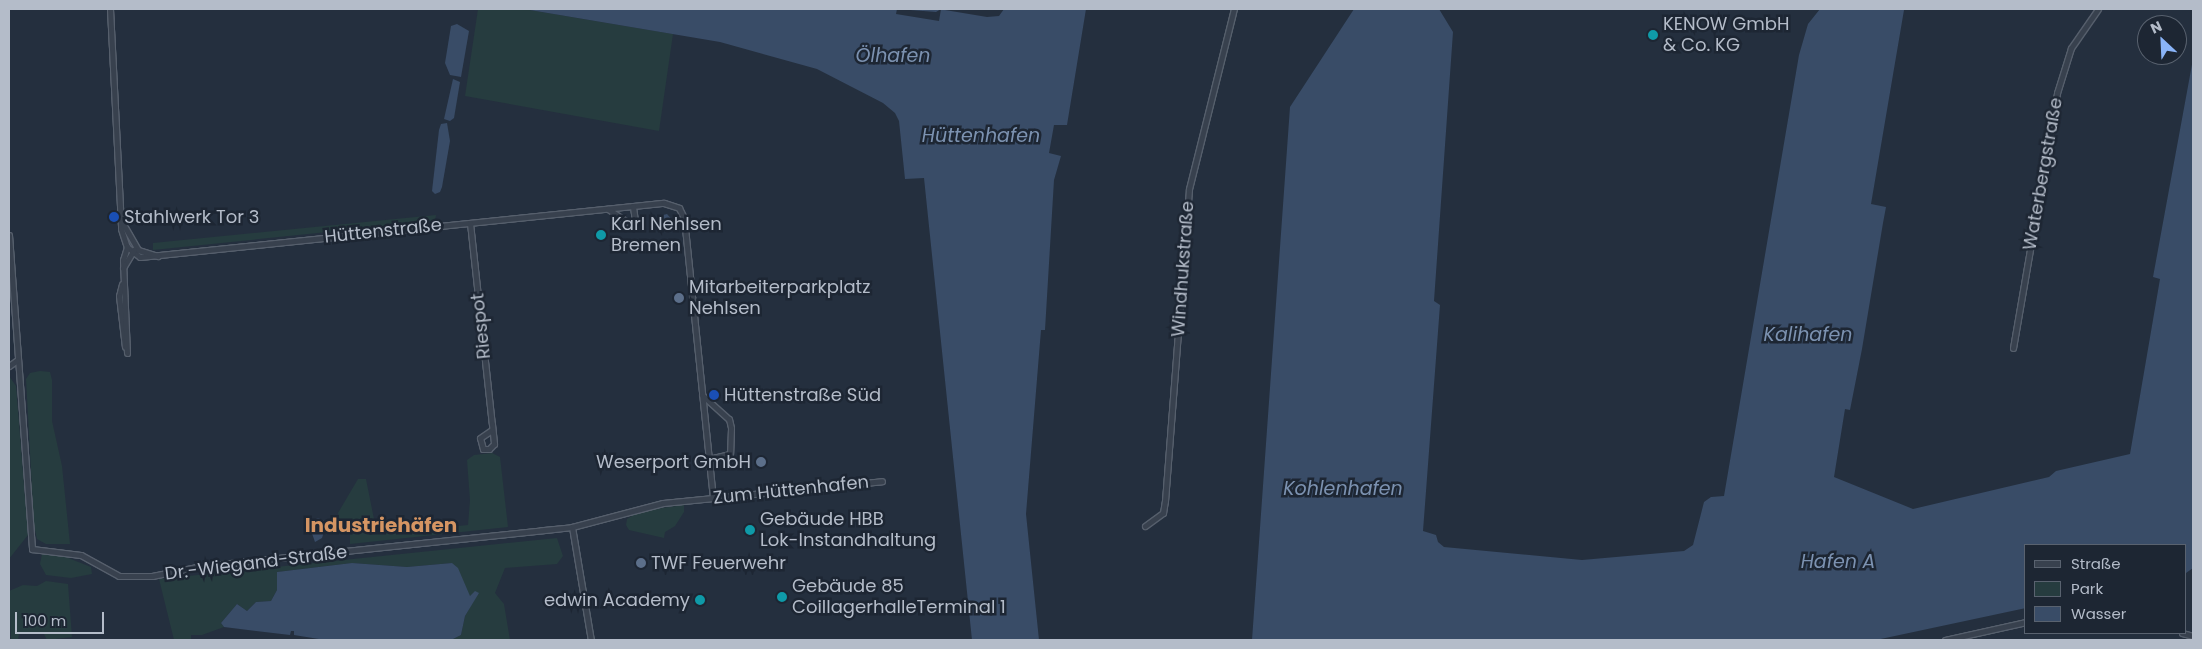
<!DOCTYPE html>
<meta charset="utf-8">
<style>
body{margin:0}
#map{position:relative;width:2202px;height:649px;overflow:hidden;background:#242f3e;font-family:Poppins,sans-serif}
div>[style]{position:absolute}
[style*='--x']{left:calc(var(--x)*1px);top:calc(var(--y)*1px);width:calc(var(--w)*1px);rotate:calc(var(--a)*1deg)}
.green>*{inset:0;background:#263c3f}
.water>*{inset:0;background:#394c67}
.pier>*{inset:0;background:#242f3e}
.roads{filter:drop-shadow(1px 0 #565f6c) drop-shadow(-1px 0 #565f6c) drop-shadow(0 1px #565f6c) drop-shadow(0 -1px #565f6c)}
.minor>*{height:5px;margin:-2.5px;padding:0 2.5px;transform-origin:2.5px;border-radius:2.5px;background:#38414e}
.dots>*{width:14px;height:14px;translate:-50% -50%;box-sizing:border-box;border:2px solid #1d2633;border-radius:50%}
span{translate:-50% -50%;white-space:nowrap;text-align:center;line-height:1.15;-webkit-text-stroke:5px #1d2633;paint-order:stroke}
.poi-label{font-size:18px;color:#b4bcc9}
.left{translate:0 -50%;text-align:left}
.right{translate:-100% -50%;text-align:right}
.street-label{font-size:18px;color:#b4bcc9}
.water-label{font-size:19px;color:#7c92b1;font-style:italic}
.quarter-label{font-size:20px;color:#d59563;font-weight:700}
.frame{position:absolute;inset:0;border:10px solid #b4bcc9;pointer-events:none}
.legend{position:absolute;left:2024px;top:544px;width:162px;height:90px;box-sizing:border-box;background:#1d2633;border:1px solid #59626f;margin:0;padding:6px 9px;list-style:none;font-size:15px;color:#b4bcc9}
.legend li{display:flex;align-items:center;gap:10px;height:25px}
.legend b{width:25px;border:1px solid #59626f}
.north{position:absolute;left:2137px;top:15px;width:50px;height:50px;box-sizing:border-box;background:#1d2633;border:1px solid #59626f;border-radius:50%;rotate:335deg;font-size:14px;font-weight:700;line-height:20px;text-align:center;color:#b4bcc9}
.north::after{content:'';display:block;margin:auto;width:18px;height:22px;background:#8ab4f8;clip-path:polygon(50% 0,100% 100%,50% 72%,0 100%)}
.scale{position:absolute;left:15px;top:612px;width:89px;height:22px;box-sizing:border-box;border:2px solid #b4bcc9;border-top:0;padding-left:6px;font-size:15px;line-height:18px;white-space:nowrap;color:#b4bcc9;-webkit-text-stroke:4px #1d2633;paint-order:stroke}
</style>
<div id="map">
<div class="green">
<div style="clip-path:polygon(478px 9px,524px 9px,673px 34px,659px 131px,465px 96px)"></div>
<div style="clip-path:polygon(436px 215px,435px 221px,153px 250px,153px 243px)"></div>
<div style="clip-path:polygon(40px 371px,50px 372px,52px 380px,52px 421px,62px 466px,70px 544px,46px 544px,37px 539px,34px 526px,26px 379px,30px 373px)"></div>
<div style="clip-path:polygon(9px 376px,16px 386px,28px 535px,9px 559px)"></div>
<div style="clip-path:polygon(492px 453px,500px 457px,508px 527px,350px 544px,350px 524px,340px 522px,338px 513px,358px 479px,366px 479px,377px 534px,468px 525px,470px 500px,467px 460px,474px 455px)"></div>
<div style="clip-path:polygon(684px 505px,684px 512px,675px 526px,665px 532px,664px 538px,629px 530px,626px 525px,627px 519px,640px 511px)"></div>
<div style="clip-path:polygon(557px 538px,563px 556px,557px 564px,505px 568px,495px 593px,504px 604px,510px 640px,451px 640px,461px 635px,465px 616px,478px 593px,470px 597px,452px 563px,407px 567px,352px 563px,277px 572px,277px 590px,271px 601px,256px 602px,247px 611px,237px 604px,221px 623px,224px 627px,202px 635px,191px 635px,191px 640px,174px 640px,159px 579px)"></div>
<div style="clip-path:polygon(42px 554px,58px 554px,91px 567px,92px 574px,71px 578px,46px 575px,40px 564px)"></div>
<div style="clip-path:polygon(46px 581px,68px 584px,72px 637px,47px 640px,44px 634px,19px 634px,18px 640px,11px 640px,9px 591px,23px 585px,37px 586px)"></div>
</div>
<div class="water">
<div style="clip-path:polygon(524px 9px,939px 9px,987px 17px,999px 16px,1004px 9px,1086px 9px,1067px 125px,1054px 125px,1049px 153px,1061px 156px,1054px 180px,1045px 330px,1041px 330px,1026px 514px,1039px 640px,972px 640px,924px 178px,905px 179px,899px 121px,895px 113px,883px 103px,817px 69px,720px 42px)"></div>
<div style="clip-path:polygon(1354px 9px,1439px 9px,1453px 32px,1434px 301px,1440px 305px,1423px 531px,1436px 535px,1438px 542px,1444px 547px,1582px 560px,1684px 551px,1693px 545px,1704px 502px,1711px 497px,1724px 496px,1799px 55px,1808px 24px,1820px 9px,1904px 10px,1871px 204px,1886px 207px,1883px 223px,1862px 349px,1850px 410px,1845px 409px,1834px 477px,1913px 509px,2049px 477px,2056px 471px,2130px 454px,2160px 279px,2153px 277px,2193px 59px,2193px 568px,2186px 573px,2186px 545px,2026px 545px,2026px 608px,1876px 640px,1252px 640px,1290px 107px)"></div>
<div style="clip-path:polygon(457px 24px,469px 31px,461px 77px,450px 75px,445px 63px,451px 26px)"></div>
<div style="clip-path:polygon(453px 79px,460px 82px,454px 118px,450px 121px,444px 119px)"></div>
<div style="clip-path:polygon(447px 123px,450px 141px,442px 187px,440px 192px,435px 194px,432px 191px,439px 130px,441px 124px)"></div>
<div style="clip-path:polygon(667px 214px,675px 223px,669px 228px,665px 228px,663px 215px)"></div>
<div style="clip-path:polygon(318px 518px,327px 522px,322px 538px,315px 542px,308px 522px)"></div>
<div style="clip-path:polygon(352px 563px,407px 567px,452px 563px,458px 568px,470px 596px,475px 591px,479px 593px,465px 616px,461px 635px,451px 640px,325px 640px,294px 635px,294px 631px,291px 631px,290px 635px,224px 627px,221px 623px,237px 604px,247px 611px,256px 602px,271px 601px,277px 590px,277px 572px)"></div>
</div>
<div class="pier">
<div style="clip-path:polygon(897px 9px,936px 12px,941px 9px,939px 21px,896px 14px)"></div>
</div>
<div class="roads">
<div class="minor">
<div style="--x:110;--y:9;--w:220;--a:87.1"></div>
<div style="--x:121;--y:229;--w:19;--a:72"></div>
<div style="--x:127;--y:247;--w:16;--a:38"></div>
<div style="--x:140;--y:257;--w:496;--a:-5.9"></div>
<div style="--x:633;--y:206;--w:31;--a:-6"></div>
<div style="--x:664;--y:203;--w:16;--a:18"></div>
<div style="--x:679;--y:208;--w:11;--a:63"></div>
<div style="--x:684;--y:218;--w:281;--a:84.1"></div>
<div style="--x:608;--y:209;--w:25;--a:34"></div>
<div style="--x:629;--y:223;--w:6;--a:-18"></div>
<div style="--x:635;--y:221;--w:15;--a:-98"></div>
<div style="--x:122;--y:222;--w:32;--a:60"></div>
<div style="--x:138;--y:250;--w:21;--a:17"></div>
<div style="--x:470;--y:223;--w:202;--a:83.8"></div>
<div style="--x:492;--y:424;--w:20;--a:84"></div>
<div style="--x:494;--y:444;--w:7;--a:135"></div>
<div style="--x:489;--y:449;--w:6;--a:180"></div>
<div style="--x:483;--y:449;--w:11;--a:-105"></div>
<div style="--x:480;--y:438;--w:14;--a:-34"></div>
<div style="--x:9;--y:235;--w:315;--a:85.8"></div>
<div style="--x:32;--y:549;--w:49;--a:7"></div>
<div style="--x:81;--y:555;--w:43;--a:28.9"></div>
<div style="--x:119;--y:576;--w:33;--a:0"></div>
<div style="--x:152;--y:576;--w:51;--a:-11.3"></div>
<div style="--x:202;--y:566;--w:372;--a:-6"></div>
<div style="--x:572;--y:527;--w:94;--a:-14.8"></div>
<div style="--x:663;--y:503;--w:220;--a:-5.7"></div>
<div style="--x:123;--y:268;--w:21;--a:-59"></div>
<div style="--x:122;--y:284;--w:12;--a:104"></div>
<div style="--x:119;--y:296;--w:51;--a:83.3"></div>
<div style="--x:2013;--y:348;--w:259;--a:-80.2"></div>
<div style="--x:2057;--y:93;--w:47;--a:-72.7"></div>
<div style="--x:2071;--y:48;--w:47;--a:-55.3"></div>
<div style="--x:127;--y:353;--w:93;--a:-92.5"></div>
<div style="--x:123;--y:260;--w:14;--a:-73"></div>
<div style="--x:9;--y:366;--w:9;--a:-36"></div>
<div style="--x:702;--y:395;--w:36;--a:42"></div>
<div style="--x:729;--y:419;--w:9;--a:77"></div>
<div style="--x:731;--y:428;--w:26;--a:92"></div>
<div style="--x:730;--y:454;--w:22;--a:167"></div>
<div style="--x:1145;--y:526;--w:22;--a:-36"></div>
<div style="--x:1163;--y:513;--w:12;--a:-81"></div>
<div style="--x:1165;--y:501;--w:313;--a:-85.6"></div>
<div style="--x:1189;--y:189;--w:186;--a:-76"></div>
<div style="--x:572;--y:527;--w:115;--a:80.5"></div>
<div style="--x:2182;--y:633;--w:11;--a:15"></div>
<div style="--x:1945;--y:640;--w:83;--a:-12.5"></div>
</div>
</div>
<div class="dots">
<div style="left:1653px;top:35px;background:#0f9aa8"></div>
<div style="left:114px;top:217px;background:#1a4fb4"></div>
<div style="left:601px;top:235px;background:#0f9aa8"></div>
<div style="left:679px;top:298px;background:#5c6f8a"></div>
<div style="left:714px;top:395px;background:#1a4fb4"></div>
<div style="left:761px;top:462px;background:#5c6f8a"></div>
<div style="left:750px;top:530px;background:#0f9aa8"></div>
<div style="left:641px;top:563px;background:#5c6f8a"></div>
<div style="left:782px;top:597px;background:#0f9aa8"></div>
<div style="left:700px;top:600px;background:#0f9aa8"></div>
</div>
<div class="poi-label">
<span class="left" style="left:1663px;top:35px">KENOW GmbH<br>&amp; Co. KG</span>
<span class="left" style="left:124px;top:217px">Stahlwerk Tor 3</span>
<span class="left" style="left:611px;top:235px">Karl Nehlsen<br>Bremen</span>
<span class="left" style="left:689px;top:298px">Mitarbeiterparkplatz<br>Nehlsen</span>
<span class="left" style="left:724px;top:395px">Hüttenstraße Süd</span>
<span class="right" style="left:751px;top:462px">Weserport GmbH</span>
<span class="left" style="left:760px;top:530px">Gebäude HBB<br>Lok-Instandhaltung</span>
<span class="left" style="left:651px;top:563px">TWF Feuerwehr</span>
<span class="left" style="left:792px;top:597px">Gebäude 85<br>CoillagerhalleTerminal 1</span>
<span class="right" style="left:690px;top:600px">edwin Academy</span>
</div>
<div class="street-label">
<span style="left:2043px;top:174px;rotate:-80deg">Waterbergstraße</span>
<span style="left:383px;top:231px;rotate:-6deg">Hüttenstraße</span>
<span style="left:1183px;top:269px;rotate:-86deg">Windhukstraße</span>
<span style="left:481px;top:326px;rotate:-96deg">Riespot</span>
<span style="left:791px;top:490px;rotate:-6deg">Zum Hüttenhafen</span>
<span style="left:256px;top:563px;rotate:-7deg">Dr.-Wiegand-Straße</span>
</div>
<div class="water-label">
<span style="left:893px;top:56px">Ölhafen</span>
<span style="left:981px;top:136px">Hüttenhafen</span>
<span style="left:1808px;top:335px">Kalihafen</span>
<span style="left:1343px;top:489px">Kohlenhafen</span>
<span style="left:1838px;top:562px">Hafen A</span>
</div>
<div class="quarter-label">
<span style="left:381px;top:525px">Industriehäfen</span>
</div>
<div class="frame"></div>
<ul class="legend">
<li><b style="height:6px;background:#38414e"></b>Straße</li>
<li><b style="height:14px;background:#263c3f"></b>Park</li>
<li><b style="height:14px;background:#394c67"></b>Wasser</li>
</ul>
<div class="north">N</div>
<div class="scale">100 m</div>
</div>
